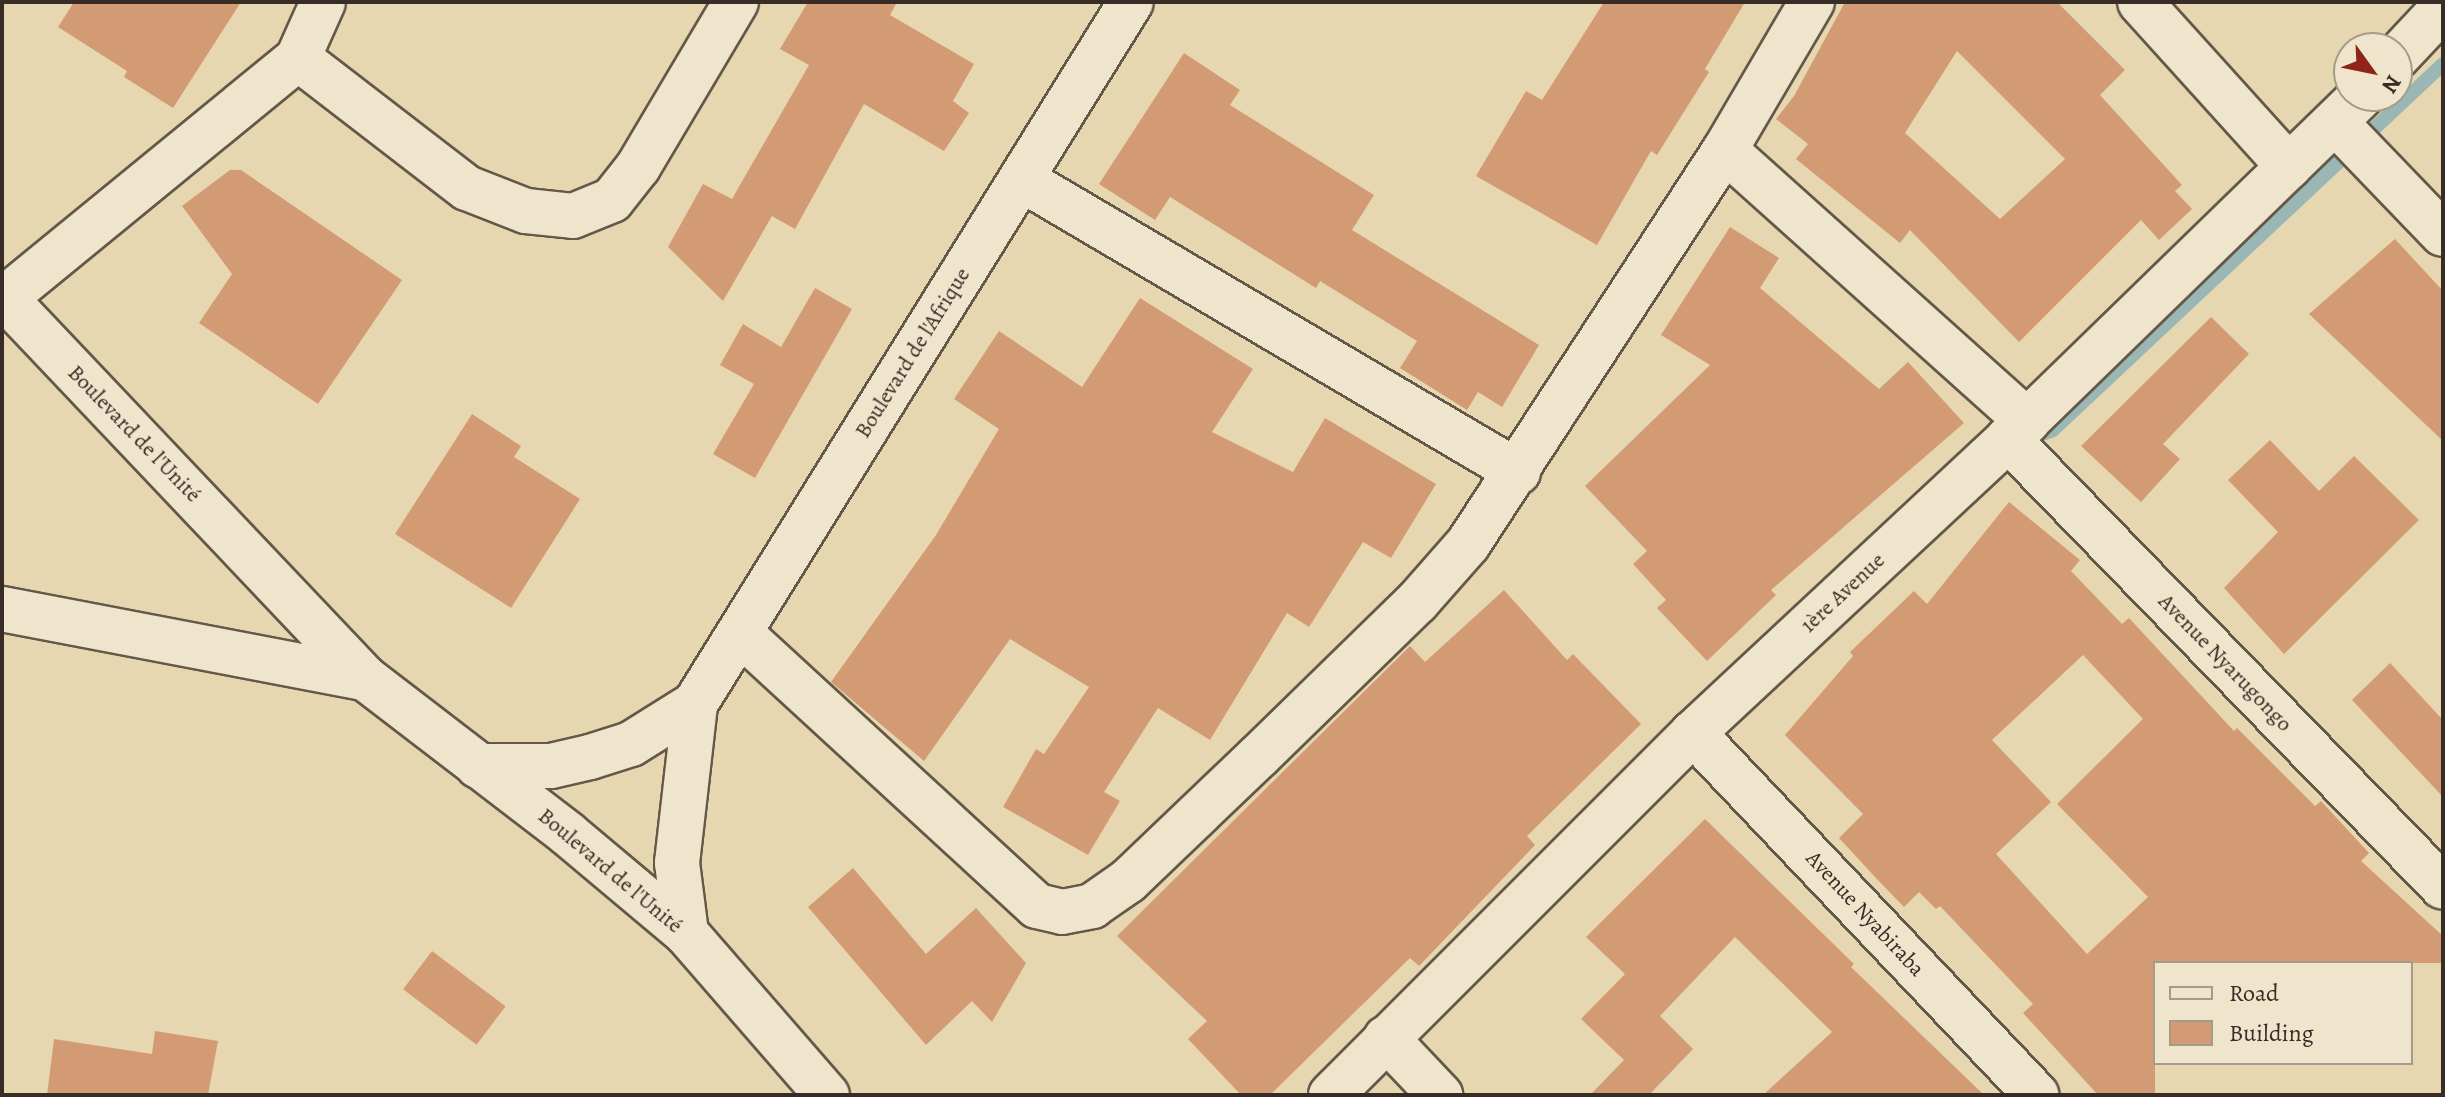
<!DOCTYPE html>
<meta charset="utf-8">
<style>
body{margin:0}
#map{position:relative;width:2445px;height:1097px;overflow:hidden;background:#e7d7b1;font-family:Alegreya,serif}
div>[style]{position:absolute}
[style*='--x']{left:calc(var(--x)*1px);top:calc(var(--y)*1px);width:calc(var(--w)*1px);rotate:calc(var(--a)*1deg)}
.stream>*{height:14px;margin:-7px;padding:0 7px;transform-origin:7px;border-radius:7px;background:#9ab7b5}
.building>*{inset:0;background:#d39b74;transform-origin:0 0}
.roads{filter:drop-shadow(2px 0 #645849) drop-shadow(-2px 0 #645849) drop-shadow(0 2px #645849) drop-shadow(0 -2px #645849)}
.street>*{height:44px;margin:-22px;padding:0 22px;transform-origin:22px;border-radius:22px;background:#efe5cc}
.secondary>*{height:44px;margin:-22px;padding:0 22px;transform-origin:22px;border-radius:22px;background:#efe5cc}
span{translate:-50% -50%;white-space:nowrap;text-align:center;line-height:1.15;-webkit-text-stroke:6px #efe5cc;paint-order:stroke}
.street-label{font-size:22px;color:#382d26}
.frame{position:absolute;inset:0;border:4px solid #382d26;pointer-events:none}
.legend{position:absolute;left:2153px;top:961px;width:260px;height:104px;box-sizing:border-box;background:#efe5cc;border:2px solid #a69b8a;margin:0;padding:10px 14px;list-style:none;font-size:24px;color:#382d26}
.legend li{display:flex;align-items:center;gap:16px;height:40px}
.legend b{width:40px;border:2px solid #a69b8a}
.north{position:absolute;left:2333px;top:32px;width:80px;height:80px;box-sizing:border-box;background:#efe5cc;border:2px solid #a69b8a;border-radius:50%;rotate:123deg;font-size:22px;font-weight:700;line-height:32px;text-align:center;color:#382d26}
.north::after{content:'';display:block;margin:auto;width:28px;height:36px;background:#8f2418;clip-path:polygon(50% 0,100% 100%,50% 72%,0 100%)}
</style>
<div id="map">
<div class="stream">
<div style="--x:2032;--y:438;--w:22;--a:-21"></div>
<div style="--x:2053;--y:430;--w:535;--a:-43.18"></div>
</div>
<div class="building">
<div style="clip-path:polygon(74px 2px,241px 2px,173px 108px,124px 77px,127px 71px,58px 27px)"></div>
<div style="clip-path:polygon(808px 2px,897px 2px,890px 15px,974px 64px,953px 101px,969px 113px,944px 151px,864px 104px,795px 229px,772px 216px,723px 301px,668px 247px,703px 184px,732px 199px,809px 65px,780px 49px)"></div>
<div style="clip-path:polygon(1604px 2px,1745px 2px,1705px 69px,1709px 72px,1657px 155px,1651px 151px,1597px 245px,1476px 176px,1526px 91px,1542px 100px)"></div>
<div style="clip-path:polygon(evenodd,1845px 2px,2057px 2px,2125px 70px,2100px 95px,2182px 185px,2175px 191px,2192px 209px,2159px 240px,2141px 220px,2019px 342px,1910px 230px,1900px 243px,1796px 159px,1808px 144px,1776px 119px,1794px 96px,1845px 2px,1957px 51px,2065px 159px,2000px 219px,1905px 133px,1957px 51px)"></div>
<div style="clip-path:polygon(1184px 53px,1240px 90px,1230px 105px,1374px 195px,1352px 230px,1539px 345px,1502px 407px,1478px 392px,1467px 410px,1400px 368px,1417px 341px,1320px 281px,1316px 288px,1170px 197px,1155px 220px,1099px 184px)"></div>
<div style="clip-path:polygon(230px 170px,241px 170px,402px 280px,318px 404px,199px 323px,232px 274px,182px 206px)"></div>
<div style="clip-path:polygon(1730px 227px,1779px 258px,1760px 288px,1879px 389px,1908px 362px,1964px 423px,1771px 590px,1776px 595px,1707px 661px,1657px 608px,1666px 600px,1633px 564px,1647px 551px,1585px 486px,1710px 365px,1661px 335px)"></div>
<div style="clip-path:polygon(2395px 239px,2443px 291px,2443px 441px,2309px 314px)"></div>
<div style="clip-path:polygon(815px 288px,852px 309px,755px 478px,713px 454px,754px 384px,720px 365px,743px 324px,781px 347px)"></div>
<div style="clip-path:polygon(1140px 298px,1253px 369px,1212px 432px,1293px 472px,1325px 418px,1436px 484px,1391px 558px,1363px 542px,1309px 627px,1287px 613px,1210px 740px,1158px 708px,1104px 792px,1120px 801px,1088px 855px,1003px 807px,1036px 749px,1044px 754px,1089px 687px,1010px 639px,924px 761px,831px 682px,936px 535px,999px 429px,954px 399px,999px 331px,1082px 387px)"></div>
<div style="clip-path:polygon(2211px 317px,2249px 354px,2163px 444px,2180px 459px,2141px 502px,2081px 446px)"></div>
<div style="clip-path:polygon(472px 414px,521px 446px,514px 457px,580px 499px,511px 608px,395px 534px)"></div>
<div style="clip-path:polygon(2270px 440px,2319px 491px,2354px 456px,2419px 520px,2284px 654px,2224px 588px,2278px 532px,2228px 480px)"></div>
<div style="clip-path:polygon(evenodd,2009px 502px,2080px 560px,2071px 571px,2122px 624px,2129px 618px,2234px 731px,2237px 728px,2315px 806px,2321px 801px,2369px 853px,2361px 861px,2443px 936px,2443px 963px,2155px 963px,2155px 1095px,2098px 1095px,2023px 1013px,2033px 1004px,1940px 906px,1936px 909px,1919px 892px,1904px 907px,1874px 876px,1839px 838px,1863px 814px,1785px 735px,1853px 656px,1850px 652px,1914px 591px,1927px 604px,2009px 502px,2083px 655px,2143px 719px,2057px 804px,2148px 897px,2087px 954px,1996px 854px,2051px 802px,1992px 740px,2083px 655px)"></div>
<div style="clip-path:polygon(1504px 590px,1567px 660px,1573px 654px,1641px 724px,1527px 836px,1535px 845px,1419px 966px,1410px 958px,1270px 1095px,1241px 1095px,1188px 1039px,1207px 1021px,1117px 936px,1410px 646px,1425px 662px)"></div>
<div style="clip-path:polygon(2390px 663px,2443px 720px,2443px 797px,2352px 700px)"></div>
<div style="clip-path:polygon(1705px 819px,1854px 964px,1851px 967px,1984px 1095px,1763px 1095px,1832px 1032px,1735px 937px,1660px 1016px,1693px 1049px,1649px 1095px,1590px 1095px,1624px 1060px,1581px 1019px,1625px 974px,1586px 937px)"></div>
<div style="clip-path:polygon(853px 868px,926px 954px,976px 908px,1026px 963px,992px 1022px,972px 1001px,926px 1045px,808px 907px)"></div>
<div style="left:432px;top:951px;width:92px;height:48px;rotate:37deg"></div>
<div style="clip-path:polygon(155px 1031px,218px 1041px,208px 1095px,47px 1095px,54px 1039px,152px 1054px)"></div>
</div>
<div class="roads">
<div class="street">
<div style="--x:2140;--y:2;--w:222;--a:47.9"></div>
<div style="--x:2397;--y:57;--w:67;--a:-46.8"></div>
<div style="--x:298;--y:58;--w:213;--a:37.6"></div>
<div style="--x:467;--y:188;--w:63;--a:21.3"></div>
<div style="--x:526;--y:211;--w:47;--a:6.1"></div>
<div style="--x:573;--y:216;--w:42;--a:-22.3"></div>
<div style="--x:612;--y:200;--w:42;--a:-51.8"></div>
<div style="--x:638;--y:167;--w:192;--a:-59.3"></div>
<div style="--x:2336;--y:123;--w:154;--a:46.1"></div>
<div style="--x:1725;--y:150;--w:406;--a:41.9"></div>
<div style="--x:1021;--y:179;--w:577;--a:30.52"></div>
<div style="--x:5;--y:298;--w:379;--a:-39.3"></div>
<div style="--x:298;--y:58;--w:61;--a:-65.9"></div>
<div style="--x:2008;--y:439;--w:624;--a:45.84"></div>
<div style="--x:740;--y:633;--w:403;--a:42.6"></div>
<div style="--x:1037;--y:906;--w:26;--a:13"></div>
<div style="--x:1062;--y:912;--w:31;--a:-11"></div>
<div style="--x:1092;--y:906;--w:44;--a:-34.8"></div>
<div style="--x:1128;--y:881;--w:181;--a:-43.7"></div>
<div style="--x:1259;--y:756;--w:221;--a:-44.3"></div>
<div style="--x:1417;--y:602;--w:77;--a:-48.7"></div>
<div style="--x:1468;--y:544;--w:470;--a:-56.9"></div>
<div style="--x:1725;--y:150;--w:172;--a:-59.6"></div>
<div style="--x:1693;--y:733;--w:499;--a:46.5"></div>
<div style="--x:478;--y:766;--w:73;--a:0"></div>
<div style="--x:551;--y:766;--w:40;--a:-13"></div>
<div style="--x:590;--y:757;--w:43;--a:-17.6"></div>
<div style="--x:631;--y:744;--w:75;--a:-32"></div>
<div style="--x:686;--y:933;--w:71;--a:-97.3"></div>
<div style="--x:677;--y:863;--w:160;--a:-83.5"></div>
<div style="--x:695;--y:704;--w:826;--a:-58.16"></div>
<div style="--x:1386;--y:1038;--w:79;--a:46.5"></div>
<div style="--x:1331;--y:1095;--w:512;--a:-45"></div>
<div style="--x:1693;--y:733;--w:457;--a:-43"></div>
<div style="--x:2027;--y:421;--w:466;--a:-44.2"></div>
</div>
<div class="secondary">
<div style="--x:2;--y:295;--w:528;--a:46.54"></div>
<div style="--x:365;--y:678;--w:256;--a:37.5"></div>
<div style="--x:568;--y:834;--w:154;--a:40"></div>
<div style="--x:686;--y:933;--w:215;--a:49"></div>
<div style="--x:2;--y:609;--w:369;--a:10.8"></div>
</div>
</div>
<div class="street-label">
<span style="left:913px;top:353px;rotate:-58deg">Boulevard de l'Afrique</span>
<span style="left:134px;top:434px;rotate:46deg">Boulevard de l'Unité</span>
<span style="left:1843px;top:593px;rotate:-43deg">1ère Avenue</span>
<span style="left:2225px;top:663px;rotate:46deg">Avenue Nyarugongo</span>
<span style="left:610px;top:871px;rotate:40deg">Boulevard de l'Unité</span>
<span style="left:1865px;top:914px;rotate:47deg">Avenue Nyabiraba</span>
</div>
<div class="frame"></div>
<ul class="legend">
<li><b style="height:10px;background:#efe5cc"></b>Road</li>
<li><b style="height:22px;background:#d39b74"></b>Building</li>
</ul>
<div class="north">N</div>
</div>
